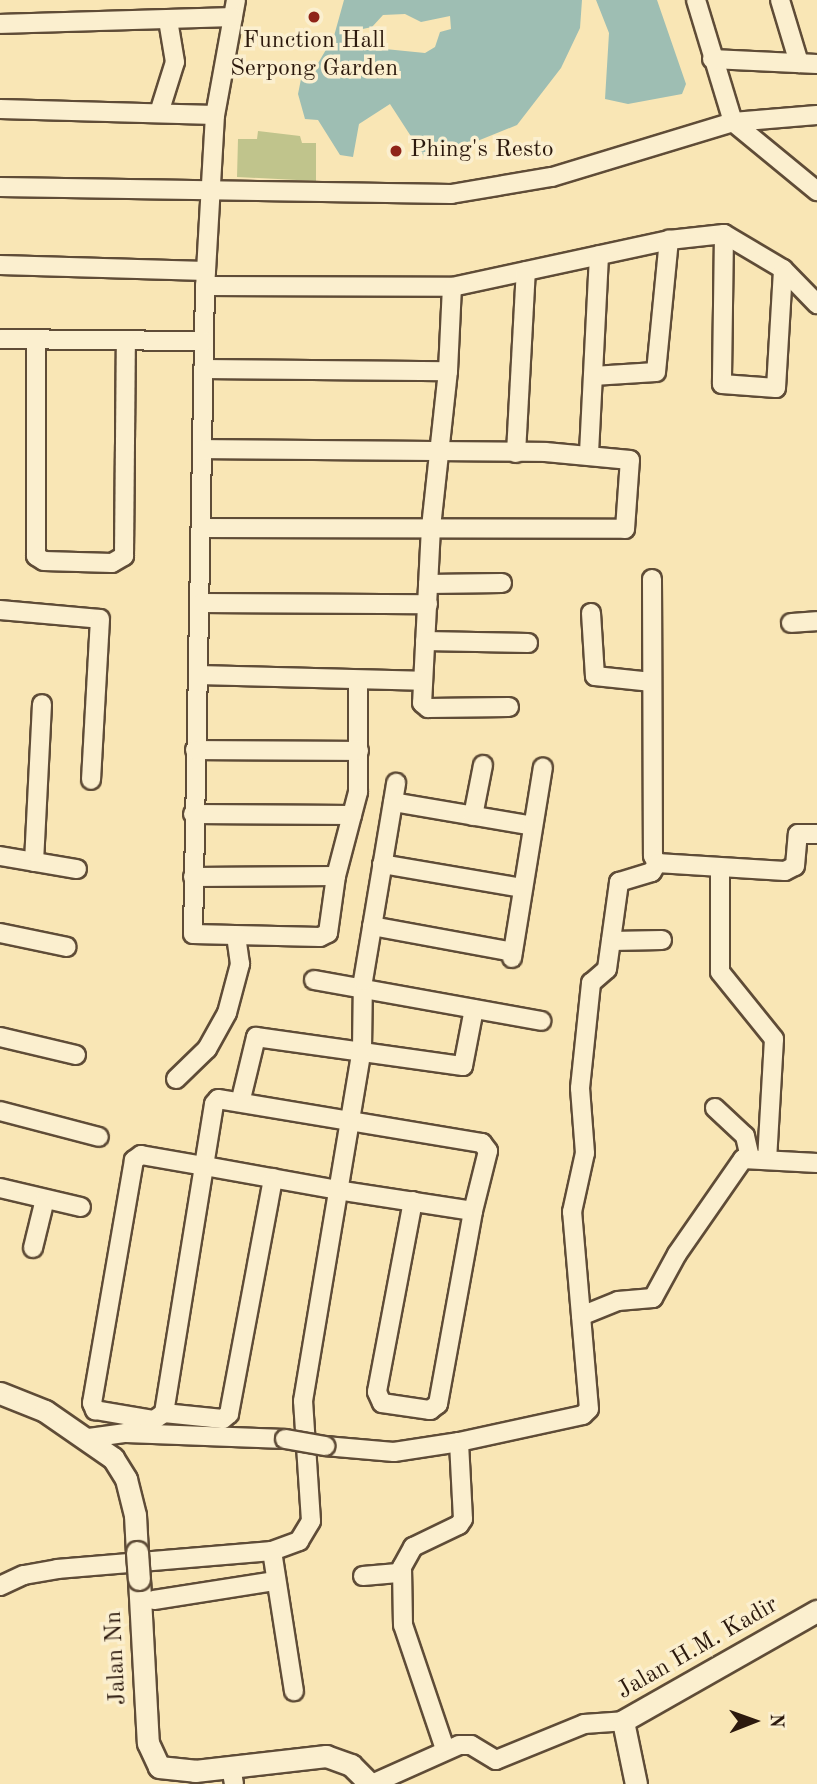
<!DOCTYPE html>
<style>
body{margin:0}
#map{position:relative;width:817px;height:1784px;overflow:hidden;background:#f9e6b5;font-family:"Old Standard TT",serif}
div>[style]{position:absolute}
[style*='--x']{left:calc(var(--x)*1px);top:calc(var(--y)*1px);width:calc(var(--w)*1px);rotate:calc(var(--a)*1deg)}
.green>*{inset:0;background:#c0c48c}
.water>*{inset:0;background:#9ebeb3}
.roads{filter:drop-shadow(2px 0 #5f4c37) drop-shadow(-2px 0 #5f4c37) drop-shadow(0 2px #5f4c37) drop-shadow(0 -2px #5f4c37)}
.minor>*{height:18px;margin:-9px;padding:0 9px;transform-origin:9px;border-radius:9px;background:#fbefcf}
.tertiary>*{height:21px;margin:-10.5px;padding:0 10.5px;transform-origin:10.5px;border-radius:10.5px;background:#fbefcf}
.bridges{filter:drop-shadow(2px 0 #5f4c37) drop-shadow(-2px 0 #5f4c37) drop-shadow(0 2px #5f4c37) drop-shadow(0 -2px #5f4c37)}
.minor-bridge>*{height:18px;margin:-9px;padding:0 9px;transform-origin:9px;border-radius:9px;background:#fbefcf}
.tertiary-bridge>*{height:21px;margin:-10.5px;padding:0 10.5px;transform-origin:10.5px;border-radius:10.5px;background:#fbefcf}
.dots>*{width:19px;height:19px;translate:-50% -50%;box-sizing:border-box;border:4px solid #fbefcf;border-radius:50%}
span{translate:-50% -50%;white-space:nowrap;text-align:center;line-height:1.15;-webkit-text-stroke:7px #fbefcf;paint-order:stroke}
.poi-label{font-size:24px;color:#2c190d}
.left{translate:0 -50%;text-align:left}
.street-label{font-size:24px;color:#2c190d}
.north{position:absolute;left:719px;top:1686px;width:70px;height:70px;-webkit-text-stroke:5px #fbefcf;paint-order:stroke;rotate:89deg;font-size:19px;font-weight:700;line-height:28px;text-align:center;color:#2c190d}
.north::after{content:'';display:block;margin:auto;width:24px;height:32px;background:#2c190d;clip-path:polygon(50% 0,100% 100%,50% 72%,0 100%)}
</style>
<div id="map">
<div class="green">
<div style="clip-path:polygon(258px 131px,300px 136px,302px 143px,316px 143px,316px 181px,237px 177px,238px 139px,257px 139px)"></div>
</div>
<div class="water">
<div style="clip-path:polygon(evenodd,344px 0,582px 0,580px 28px,561px 68px,517px 125px,438px 157px,425px 158px,390px 104px,359px 124px,353px 157px,340px 155px,318px 120px,305px 119px,298px 94px,302px 74px,317px 65px,334px 36px,344px 0,405px 14px,421px 22px,450px 16px,451px 29px,440px 32px,435px 47px,425px 53px,355px 46px,358px 30px,372px 27px,383px 15px,405px 14px)"></div>
<div style="clip-path:polygon(596px 0,657px 0,686px 84px,682px 94px,628px 104px,605px 99px,609px 33px)"></div>
</div>
<div class="roads">
<div class="minor">
<div style="--x:236;--y:0;--w:117;--a:100.3"></div>
<div style="--x:215;--y:115;--w:171;--a:93.3"></div>
<div style="--x:205;--y:286;--w:648;--a:91.06"></div>
<div style="--x:193;--y:934;--w:127;--a:1.4"></div>
<div style="--x:320;--y:937;--w:9;--a:-27"></div>
<div style="--x:328;--y:933;--w:58;--a:-82"></div>
<div style="--x:336;--y:876;--w:87;--a:-75.3"></div>
<div style="--x:358;--y:792;--w:110;--a:-90"></div>
<div style="--x:696;--y:0;--w:127;--a:73.1"></div>
<div style="--x:733;--y:122;--w:109;--a:39.4"></div>
<div style="--x:780;--y:0;--w:66;--a:73.2"></div>
<div style="--x:0;--y:24;--w:233;--a:-1.7"></div>
<div style="--x:712;--y:59;--w:105;--a:2.7"></div>
<div style="--x:0;--y:109;--w:215;--a:1.6"></div>
<div style="--x:159;--y:113;--w:53;--a:-72.6"></div>
<div style="--x:175;--y:62;--w:43;--a:-99.5"></div>
<div style="--x:0;--y:187;--w:451;--a:0.9"></div>
<div style="--x:451;--y:194;--w:102;--a:-9.6"></div>
<div style="--x:552;--y:177;--w:189;--a:-16.9"></div>
<div style="--x:733;--y:122;--w:84;--a:-4.8"></div>
<div style="--x:724;--y:234;--w:150;--a:90.8"></div>
<div style="--x:722;--y:384;--w:54;--a:4.2"></div>
<div style="--x:776;--y:388;--w:119;--a:-86.6"></div>
<div style="--x:0;--y:265;--w:206;--a:1.7"></div>
<div style="--x:205;--y:286;--w:247;--a:0.2"></div>
<div style="--x:452;--y:287;--w:222;--a:-12.2"></div>
<div style="--x:669;--y:240;--w:55;--a:-6.2"></div>
<div style="--x:724;--y:234;--w:69;--a:30.7"></div>
<div style="--x:783;--y:269;--w:49;--a:45.8"></div>
<div style="--x:0;--y:339;--w:204;--a:0.6"></div>
<div style="--x:36;--y:340;--w:216;--a:90"></div>
<div style="--x:36;--y:556;--w:9;--a:32"></div>
<div style="--x:44;--y:561;--w:68;--a:1.7"></div>
<div style="--x:112;--y:563;--w:14;--a:-30"></div>
<div style="--x:124;--y:556;--w:215;--a:-89.5"></div>
<div style="--x:203;--y:369;--w:245;--a:0.5"></div>
<div style="--x:448;--y:371;--w:84;--a:-87.3"></div>
<div style="--x:448;--y:371;--w:157;--a:96.2"></div>
<div style="--x:431;--y:527;--w:176;--a:92.9"></div>
<div style="--x:422;--y:703;--w:8;--a:40"></div>
<div style="--x:428;--y:708;--w:81;--a:-0.7"></div>
<div style="--x:593;--y:376;--w:63;--a:-3.6"></div>
<div style="--x:656;--y:372;--w:133;--a:-84.4"></div>
<div style="--x:516;--y:453;--w:182;--a:-86.9"></div>
<div style="--x:589;--y:453;--w:198;--a:-87.1"></div>
<div style="--x:202;--y:528;--w:423;--a:0.1"></div>
<div style="--x:625;--y:529;--w:69;--a:-85.9"></div>
<div style="--x:630;--y:460;--w:85;--a:-174.6"></div>
<div style="--x:545;--y:452;--w:343;--a:-179.5"></div>
<div style="--x:652;--y:579;--w:277;--a:89.8"></div>
<div style="--x:653;--y:856;--w:8;--a:60"></div>
<div style="--x:657;--y:863;--w:128;--a:3.6"></div>
<div style="--x:785;--y:871;--w:11;--a:-27"></div>
<div style="--x:795;--y:866;--w:32;--a:-85"></div>
<div style="--x:798;--y:834;--w:19;--a:0"></div>
<div style="--x:428;--y:584;--w:74;--a:-0.8"></div>
<div style="--x:201;--y:603;--w:227;--a:0.3"></div>
<div style="--x:0;--y:610;--w:100;--a:5.1"></div>
<div style="--x:100;--y:619;--w:161;--a:93.2"></div>
<div style="--x:591;--y:613;--w:63;--a:86.4"></div>
<div style="--x:595;--y:676;--w:57;--a:6"></div>
<div style="--x:791;--y:623;--w:26;--a:-4"></div>
<div style="--x:425;--y:641;--w:103;--a:1.1"></div>
<div style="--x:198;--y:675;--w:223;--a:1.5"></div>
<div style="--x:195;--y:750;--w:164;--a:0.3"></div>
<div style="--x:393;--y:802;--w:142;--a:9.7"></div>
<div style="--x:193;--y:814;--w:159;--a:0.4"></div>
<div style="--x:473;--y:816;--w:52;--a:-78.9"></div>
<div style="--x:0;--y:856;--w:78;--a:9.6"></div>
<div style="--x:34;--y:862;--w:158;--a:-87.1"></div>
<div style="--x:382;--y:864;--w:143;--a:9.7"></div>
<div style="--x:720;--y:868;--w:104;--a:90"></div>
<div style="--x:720;--y:972;--w:86;--a:51.1"></div>
<div style="--x:774;--y:1039;--w:121;--a:93.3"></div>
<div style="--x:193;--y:877;--w:143;--a:-0.4"></div>
<div style="--x:372;--y:926;--w:143;--a:10.4"></div>
<div style="--x:0;--y:933;--w:68;--a:11.8"></div>
<div style="--x:611;--y:941;--w:51;--a:-1.1"></div>
<div style="--x:512;--y:958;--w:193;--a:-80.8"></div>
<div style="--x:314;--y:980;--w:231;--a:10.2"></div>
<div style="--x:0;--y:1037;--w:78;--a:13.3"></div>
<div style="--x:176;--y:1079;--w:43;--a:-44.1"></div>
<div style="--x:207;--y:1049;--w:41;--a:-60.9"></div>
<div style="--x:227;--y:1013;--w:51;--a:-75.1"></div>
<div style="--x:240;--y:964;--w:28;--a:-98"></div>
<div style="--x:241;--y:1099;--w:64;--a:-76.4"></div>
<div style="--x:256;--y:1037;--w:209;--a:8"></div>
<div style="--x:463;--y:1066;--w:58;--a:-79.1"></div>
<div style="--x:715;--y:1108;--w:41;--a:43"></div>
<div style="--x:745;--y:1136;--w:23;--a:77"></div>
<div style="--x:0;--y:1111;--w:102;--a:14.7"></div>
<div style="--x:134;--y:1160;--w:247;--a:99.8"></div>
<div style="--x:92;--y:1403;--w:8;--a:67"></div>
<div style="--x:95;--y:1410;--w:60;--a:9.6"></div>
<div style="--x:154;--y:1420;--w:12;--a:-35"></div>
<div style="--x:164;--y:1413;--w:250;--a:-80.8"></div>
<div style="--x:204;--y:1166;--w:63;--a:-80.8"></div>
<div style="--x:214;--y:1104;--w:6;--a:-51"></div>
<div style="--x:218;--y:1099;--w:268;--a:9.5"></div>
<div style="--x:482;--y:1143;--w:10;--a:53"></div>
<div style="--x:488;--y:1151;--w:62;--a:104"></div>
<div style="--x:473;--y:1211;--w:137;--a:-171.2"></div>
<div style="--x:338;--y:1190;--w:136;--a:-169.8"></div>
<div style="--x:204;--y:1166;--w:64;--a:-170.1"></div>
<div style="--x:141;--y:1155;--w:9;--a:144"></div>
<div style="--x:0;--y:1188;--w:83;--a:13.2"></div>
<div style="--x:413;--y:1201;--w:194;--a:100.7"></div>
<div style="--x:377;--y:1392;--w:12;--a:66"></div>
<div style="--x:382;--y:1403;--w:49;--a:8.3"></div>
<div style="--x:430;--y:1410;--w:10;--a:-37"></div>
<div style="--x:438;--y:1404;--w:196;--a:-79.7"></div>
<div style="--x:33;--y:1248;--w:50;--a:-76.2"></div>
<div style="--x:581;--y:1316;--w:40;--a:-22"></div>
<div style="--x:618;--y:1301;--w:35;--a:-5"></div>
<div style="--x:653;--y:1298;--w:50;--a:-61.4"></div>
<div style="--x:677;--y:1254;--w:116;--a:-55.2"></div>
<div style="--x:743;--y:1159;--w:74;--a:3.1"></div>
<div style="--x:164;--y:1413;--w:59;--a:5.8"></div>
<div style="--x:223;--y:1419;--w:8;--a:-40"></div>
<div style="--x:229;--y:1414;--w:240;--a:-79.4"></div>
<div style="--x:89;--y:1438;--w:37;--a:-8"></div>
<div style="--x:126;--y:1433;--w:159;--a:2.2"></div>
<div style="--x:325;--y:1446;--w:69;--a:5"></div>
<div style="--x:394;--y:1452;--w:66;--a:-8.7"></div>
<div style="--x:272;--y:1551;--w:142;--a:81.1"></div>
<div style="--x:363;--y:1576;--w:38;--a:-5"></div>
<div style="--x:0;--y:1586;--w:26;--a:-25"></div>
<div style="--x:24;--y:1575;--w:34;--a:-10"></div>
<div style="--x:57;--y:1569;--w:216;--a:-4.8"></div>
<div style="--x:272;--y:1551;--w:29;--a:-20"></div>
<div style="--x:299;--y:1541;--w:23;--a:-59"></div>
<div style="--x:311;--y:1521;--w:120;--a:-93.8"></div>
<div style="--x:303;--y:1401;--w:357;--a:-80.5"></div>
<div style="--x:362;--y:1049;--w:68;--a:-89.2"></div>
<div style="--x:363;--y:981;--w:201;--a:-80.5"></div>
<div style="--x:154;--y:1600;--w:123;--a:-8.9"></div>
<div style="--x:445;--y:1749;--w:131;--a:-108.7"></div>
<div style="--x:403;--y:1625;--w:58;--a:-91"></div>
<div style="--x:402;--y:1567;--w:23;--a:-61"></div>
<div style="--x:413;--y:1547;--w:51;--a:-25.6"></div>
<div style="--x:459;--y:1525;--w:7;--a:-56"></div>
<div style="--x:463;--y:1519;--w:77;--a:-93"></div>
<div style="--x:459;--y:1442;--w:127;--a:-12.3"></div>
<div style="--x:583;--y:1415;--w:8;--a:-45"></div>
<div style="--x:589;--y:1409;--w:198;--a:-94.9"></div>
<div style="--x:572;--y:1212;--w:60;--a:-77.6"></div>
<div style="--x:585;--y:1153;--w:65;--a:-94.4"></div>
<div style="--x:580;--y:1088;--w:106;--a:-84"></div>
<div style="--x:591;--y:983;--w:21;--a:-41"></div>
<div style="--x:607;--y:969;--w:88;--a:-82.1"></div>
<div style="--x:619;--y:882;--w:34;--a:-17"></div>
<div style="--x:652;--y:872;--w:10;--a:-61"></div>
<div style="--x:231;--y:1767;--w:17;--a:80"></div>
<div style="--x:372;--y:1784;--w:95;--a:-24.1"></div>
<div style="--x:459;--y:1745;--w:12;--a:0"></div>
<div style="--x:471;--y:1745;--w:29;--a:31"></div>
<div style="--x:496;--y:1760;--w:95;--a:-22.2"></div>
<div style="--x:584;--y:1724;--w:39;--a:-4"></div>
</div>
<div class="tertiary">
<div style="--x:0;--y:1393;--w:48;--a:21.8"></div>
<div style="--x:45;--y:1411;--w:83;--a:34.7"></div>
<div style="--x:113;--y:1458;--w:25;--a:58"></div>
<div style="--x:126;--y:1479;--w:37;--a:76"></div>
<div style="--x:135;--y:1515;--w:37;--a:87"></div>
<div style="--x:139;--y:1579;--w:164;--a:86.9"></div>
<div style="--x:148;--y:1743;--w:26;--a:65"></div>
<div style="--x:159;--y:1767;--w:36;--a:6"></div>
<div style="--x:195;--y:1771;--w:132;--a:-6.5"></div>
<div style="--x:326;--y:1756;--w:27;--a:20"></div>
<div style="--x:351;--y:1765;--w:27;--a:45"></div>
<div style="--x:636;--y:1784;--w:64;--a:-101.7"></div>
<div style="--x:623;--y:1721;--w:223;--a:-29.6"></div>
</div>
</div>
<div class="bridges">
<div class="minor-bridge">
<div style="--x:285;--y:1439;--w:41;--a:9.9"></div>
</div>
<div class="tertiary-bridge">
<div style="--x:137;--y:1552;--w:27;--a:86"></div>
</div>
</div>
<div class="dots">
<div style="left:314px;top:17px;background:#8f2418"></div>
<div style="left:396px;top:151px;background:#8f2418"></div>
</div>
<div class="poi-label">
<span style="left:314px;top:56px">Function Hall<br>Serpong Garden</span>
<span class="left" style="left:410px;top:151px">Phing's Resto</span>
</div>
<div class="street-label">
<span style="left:698px;top:1649px;rotate:-30deg">Jalan H.M. Kadir</span>
<span style="left:117px;top:1658px;rotate:-93deg">Jalan Nn</span>
</div>
<div class="north">N</div>
</div>
